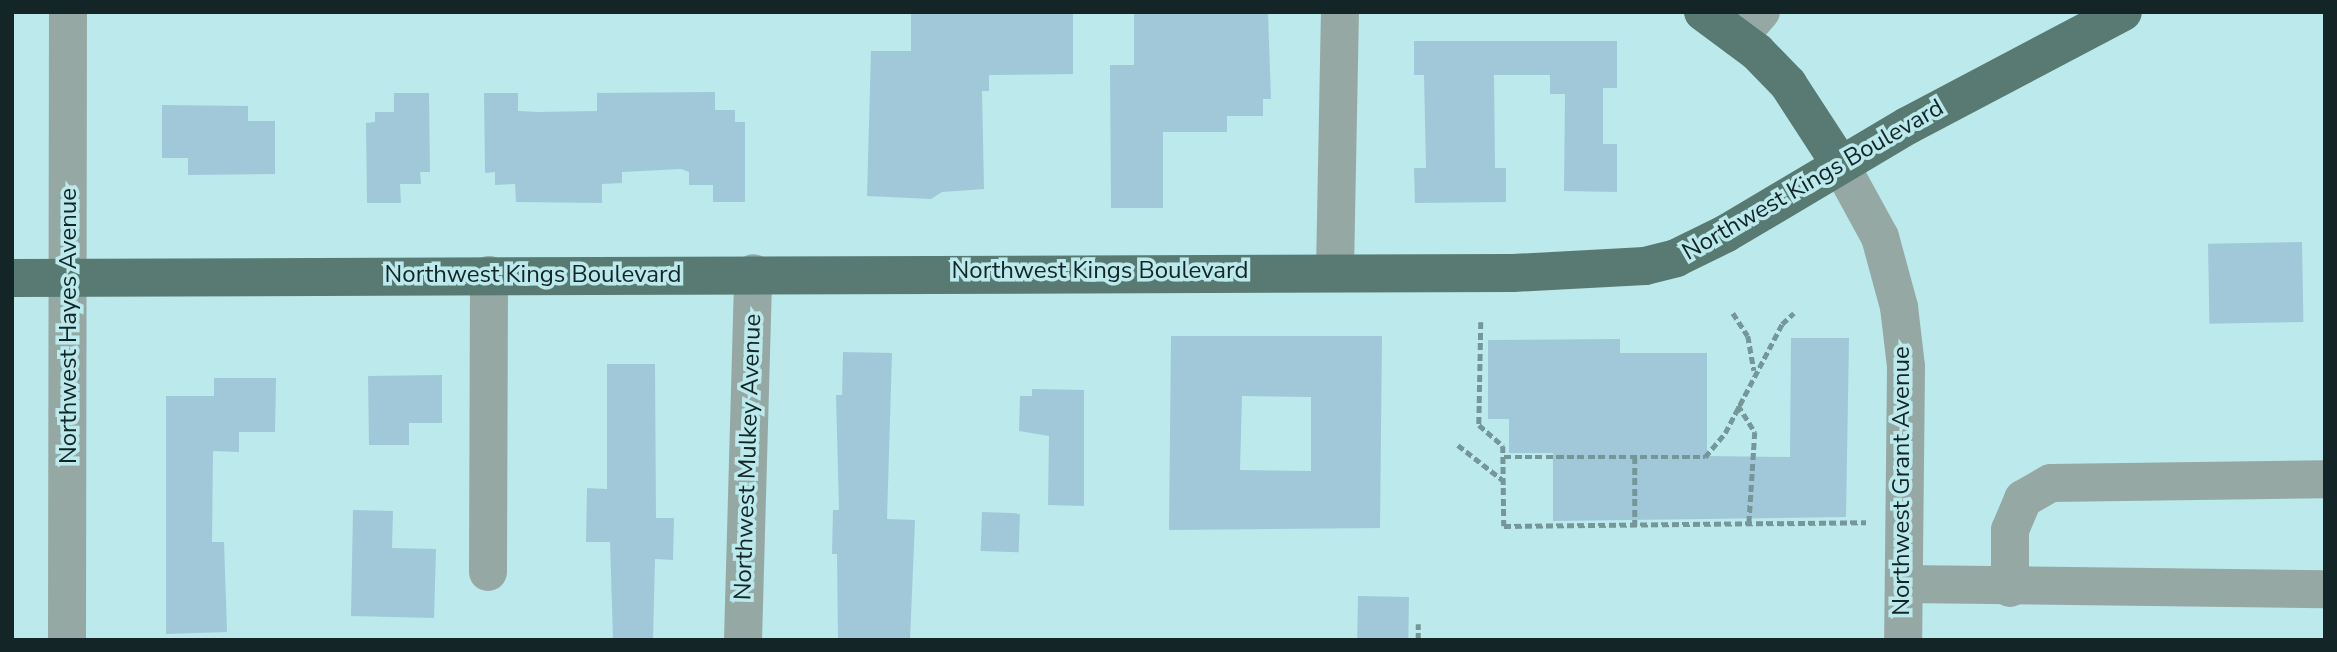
<!DOCTYPE html>
<style>
body{margin:0}
#map{position:relative;width:2337px;height:652px;overflow:hidden;background:#bbe9ec;font-family:"Nunito Sans",sans-serif}
div>[style]{position:absolute}
[style*='--x']{left:calc(var(--x)*1px);top:calc(var(--y)*1px);width:calc(var(--w)*1px);rotate:calc(var(--a)*1deg)}
.building>*{inset:0;background:#a1c8d8;transform-origin:0 0}
.path>*{height:4.5px;margin-top:-2.25px;transform-origin:0;background:repeating-linear-gradient(90deg,#75979a 0 7px,transparent 0 10.5px)}
.minor>*{height:38px;margin:-19px;padding:0 19px;transform-origin:19px;border-radius:19px;background:#96a8a4}
.major>*{height:38px;margin:-19px;padding:0 19px;transform-origin:19px;border-radius:19px;background:#587a72}
span{translate:-50% -50%;white-space:nowrap;text-align:center;line-height:1.15;-webkit-text-stroke:7px #bbe9ec;paint-order:stroke}
.street-label{font-size:24px;color:#132527}
.frame{position:absolute;inset:0;border:14px solid #132527;pointer-events:none}
</style>
<div id="map">
<div class="building">
<div style="clip-path:polygon(911px 12px,1073px 12px,1073px 74px,989px 75px,989px 91px,982px 91px,984px 189px,942px 192px,931px 199px,867px 196px,871px 51px,911px 51px)"></div>
<div style="clip-path:polygon(1134px 12px,1268px 12px,1271px 99px,1263px 99px,1263px 116px,1227px 116px,1227px 132px,1163px 132px,1163px 208px,1111px 208px,1110px 65px,1134px 65px)"></div>
<div style="clip-path:polygon(1414px 41px,1617px 41px,1617px 88px,1603px 88px,1603px 144px,1617px 144px,1617px 192px,1564px 191px,1565px 94px,1550px 94px,1550px 75px,1494px 75px,1495px 168px,1506px 168px,1506px 202px,1415px 203px,1414px 168px,1426px 168px,1424px 75px,1414px 75px)"></div>
<div style="clip-path:polygon(715px 92px,715px 110px,735px 110px,735px 122px,745px 122px,745px 202px,713px 202px,713px 185px,689px 185px,689px 172px,681px 169px,622px 172px,622px 183px,602px 184px,602px 203px,516px 202px,515px 184px,495px 185px,495px 172px,485px 173px,484px 93px,518px 93px,518px 111px,538px 112px,597px 111px,597px 93px)"></div>
<div style="clip-path:polygon(394px 93px,429px 93px,430px 172px,420px 172px,421px 184px,400px 184px,401px 203px,367px 203px,366px 123px,375px 122px,375px 112px,394px 112px)"></div>
<div style="clip-path:polygon(162px 105px,248px 106px,248px 121px,275px 121px,275px 174px,188px 175px,188px 158px,162px 158px)"></div>
<div style="left:2302px;top:242px;width:80px;height:94px;rotate:89deg"></div>
<div style="clip-path:polygon(evenodd,1171px 336px,1382px 336px,1380px 528px,1169px 530px,1171px 336px,1242px 396px,1311px 397px,1311px 471px,1240px 470px,1242px 396px)"></div>
<div style="clip-path:polygon(1791px 338px,1849px 338px,1846px 517px,1553px 521px,1553px 453px,1509px 453px,1509px 419px,1488px 419px,1488px 340px,1620px 339px,1620px 353px,1707px 353px,1707px 456px,1790px 457px)"></div>
<div style="clip-path:polygon(843px 352px,892px 353px,887px 519px,915px 520px,910px 640px,838px 640px,837px 554px,832px 554px,833px 510px,839px 510px,836px 395px,842px 395px)"></div>
<div style="clip-path:polygon(607px 364px,655px 364px,656px 518px,674px 518px,673px 560px,655px 559px,653px 640px,613px 640px,610px 542px,586px 542px,587px 488px,607px 489px)"></div>
<div style="clip-path:polygon(442px 375px,442px 423px,409px 423px,409px 445px,369px 445px,368px 376px)"></div>
<div style="clip-path:polygon(214px 378px,276px 378px,275px 432px,239px 432px,239px 452px,213px 451px,212px 542px,224px 542px,227px 632px,166px 634px,166px 396px,214px 396px)"></div>
<div style="clip-path:polygon(1032px 389px,1084px 390px,1084px 506px,1048px 505px,1049px 436px,1019px 431px,1020px 396px,1032px 396px)"></div>
<div style="clip-path:polygon(353px 510px,393px 511px,392px 548px,436px 549px,434px 618px,351px 616px)"></div>
<div style="left:982px;top:512px;width:38px;height:39px;rotate:2deg"></div>
<div style="left:1358px;top:596px;width:51px;height:44px;rotate:1deg"></div>
</div>
<div class="path">
<div style="--x:1733;--y:313;--w:27;--a:57"></div>
<div style="--x:1748;--y:336;--w:35;--a:80"></div>
<div style="--x:1481;--y:322;--w:103;--a:91.1"></div>
<div style="--x:1479;--y:425;--w:32;--a:41"></div>
<div style="--x:1503;--y:446;--w:80;--a:89.3"></div>
<div style="--x:1504;--y:526;--w:362;--a:-0.6"></div>
<div style="--x:1738;--y:405;--w:32;--a:58"></div>
<div style="--x:1755;--y:432;--w:94;--a:93.7"></div>
<div style="--x:1458;--y:445;--w:58;--a:38"></div>
<div style="--x:1504;--y:457;--w:201;--a:0"></div>
<div style="--x:1705;--y:457;--w:31;--a:-50"></div>
<div style="--x:1725;--y:433;--w:123;--a:-62.4"></div>
<div style="--x:1782;--y:324;--w:16;--a:-43"></div>
<div style="--x:1635;--y:457;--w:69;--a:90"></div>
<div style="--x:1418;--y:640;--w:16;--a:-90"></div>
</div>
<div class="minor">
<div style="--x:1738;--y:38;--w:35;--a:-49"></div>
<div style="--x:1840;--y:164;--w:83;--a:61.3"></div>
<div style="--x:1880;--y:237;--w:73;--a:74.8"></div>
<div style="--x:1899;--y:307;--w:60;--a:83.3"></div>
<div style="--x:1906;--y:367;--w:273;--a:90.6"></div>
<div style="--x:1335;--y:270;--w:258;--a:-88.9"></div>
<div style="--x:488;--y:572;--w:297;--a:-89.8"></div>
<div style="--x:1904;--y:584;--w:421;--a:0.7"></div>
<div style="--x:2010;--y:588;--w:58;--a:-90"></div>
<div style="--x:2010;--y:530;--w:34;--a:-67"></div>
<div style="--x:2023;--y:499;--w:32;--a:-30"></div>
<div style="--x:2051;--y:483;--w:274;--a:-0.8"></div>
<div style="--x:67;--y:640;--w:628;--a:-89.91"></div>
<div style="--x:743;--y:640;--w:367;--a:-88.4"></div>
</div>
<div class="major">
<div style="--x:1703;--y:12;--w:67;--a:36.5"></div>
<div style="--x:1757;--y:52;--w:45;--a:45.9"></div>
<div style="--x:1788;--y:84;--w:95;--a:57"></div>
<div style="--x:12;--y:278;--w:1501;--a:-0.19"></div>
<div style="--x:1513;--y:273;--w:132;--a:-3"></div>
<div style="--x:1645;--y:266;--w:32;--a:-14"></div>
<div style="--x:1676;--y:258;--w:55;--a:-26.1"></div>
<div style="--x:1725;--y:234;--w:212;--a:-30.7"></div>
<div style="--x:1907;--y:126;--w:244;--a:-27.8"></div>
</div>
<div class="street-label">
<span style="left:1813px;top:180px;rotate:-30deg">Northwest Kings Boulevard</span>
<span style="left:1100px;top:271px">Northwest Kings Boulevard</span>
<span style="left:533px;top:275px">Northwest Kings Boulevard</span>
<span style="left:69px;top:326px;rotate:-90deg">Northwest Hayes Avenue</span>
<span style="left:748px;top:457px;rotate:-88deg">Northwest Mulkey Avenue</span>
<span style="left:1902px;top:481px;rotate:-90deg">Northwest Grant Avenue</span>
</div>
<div class="frame"></div>
</div>
